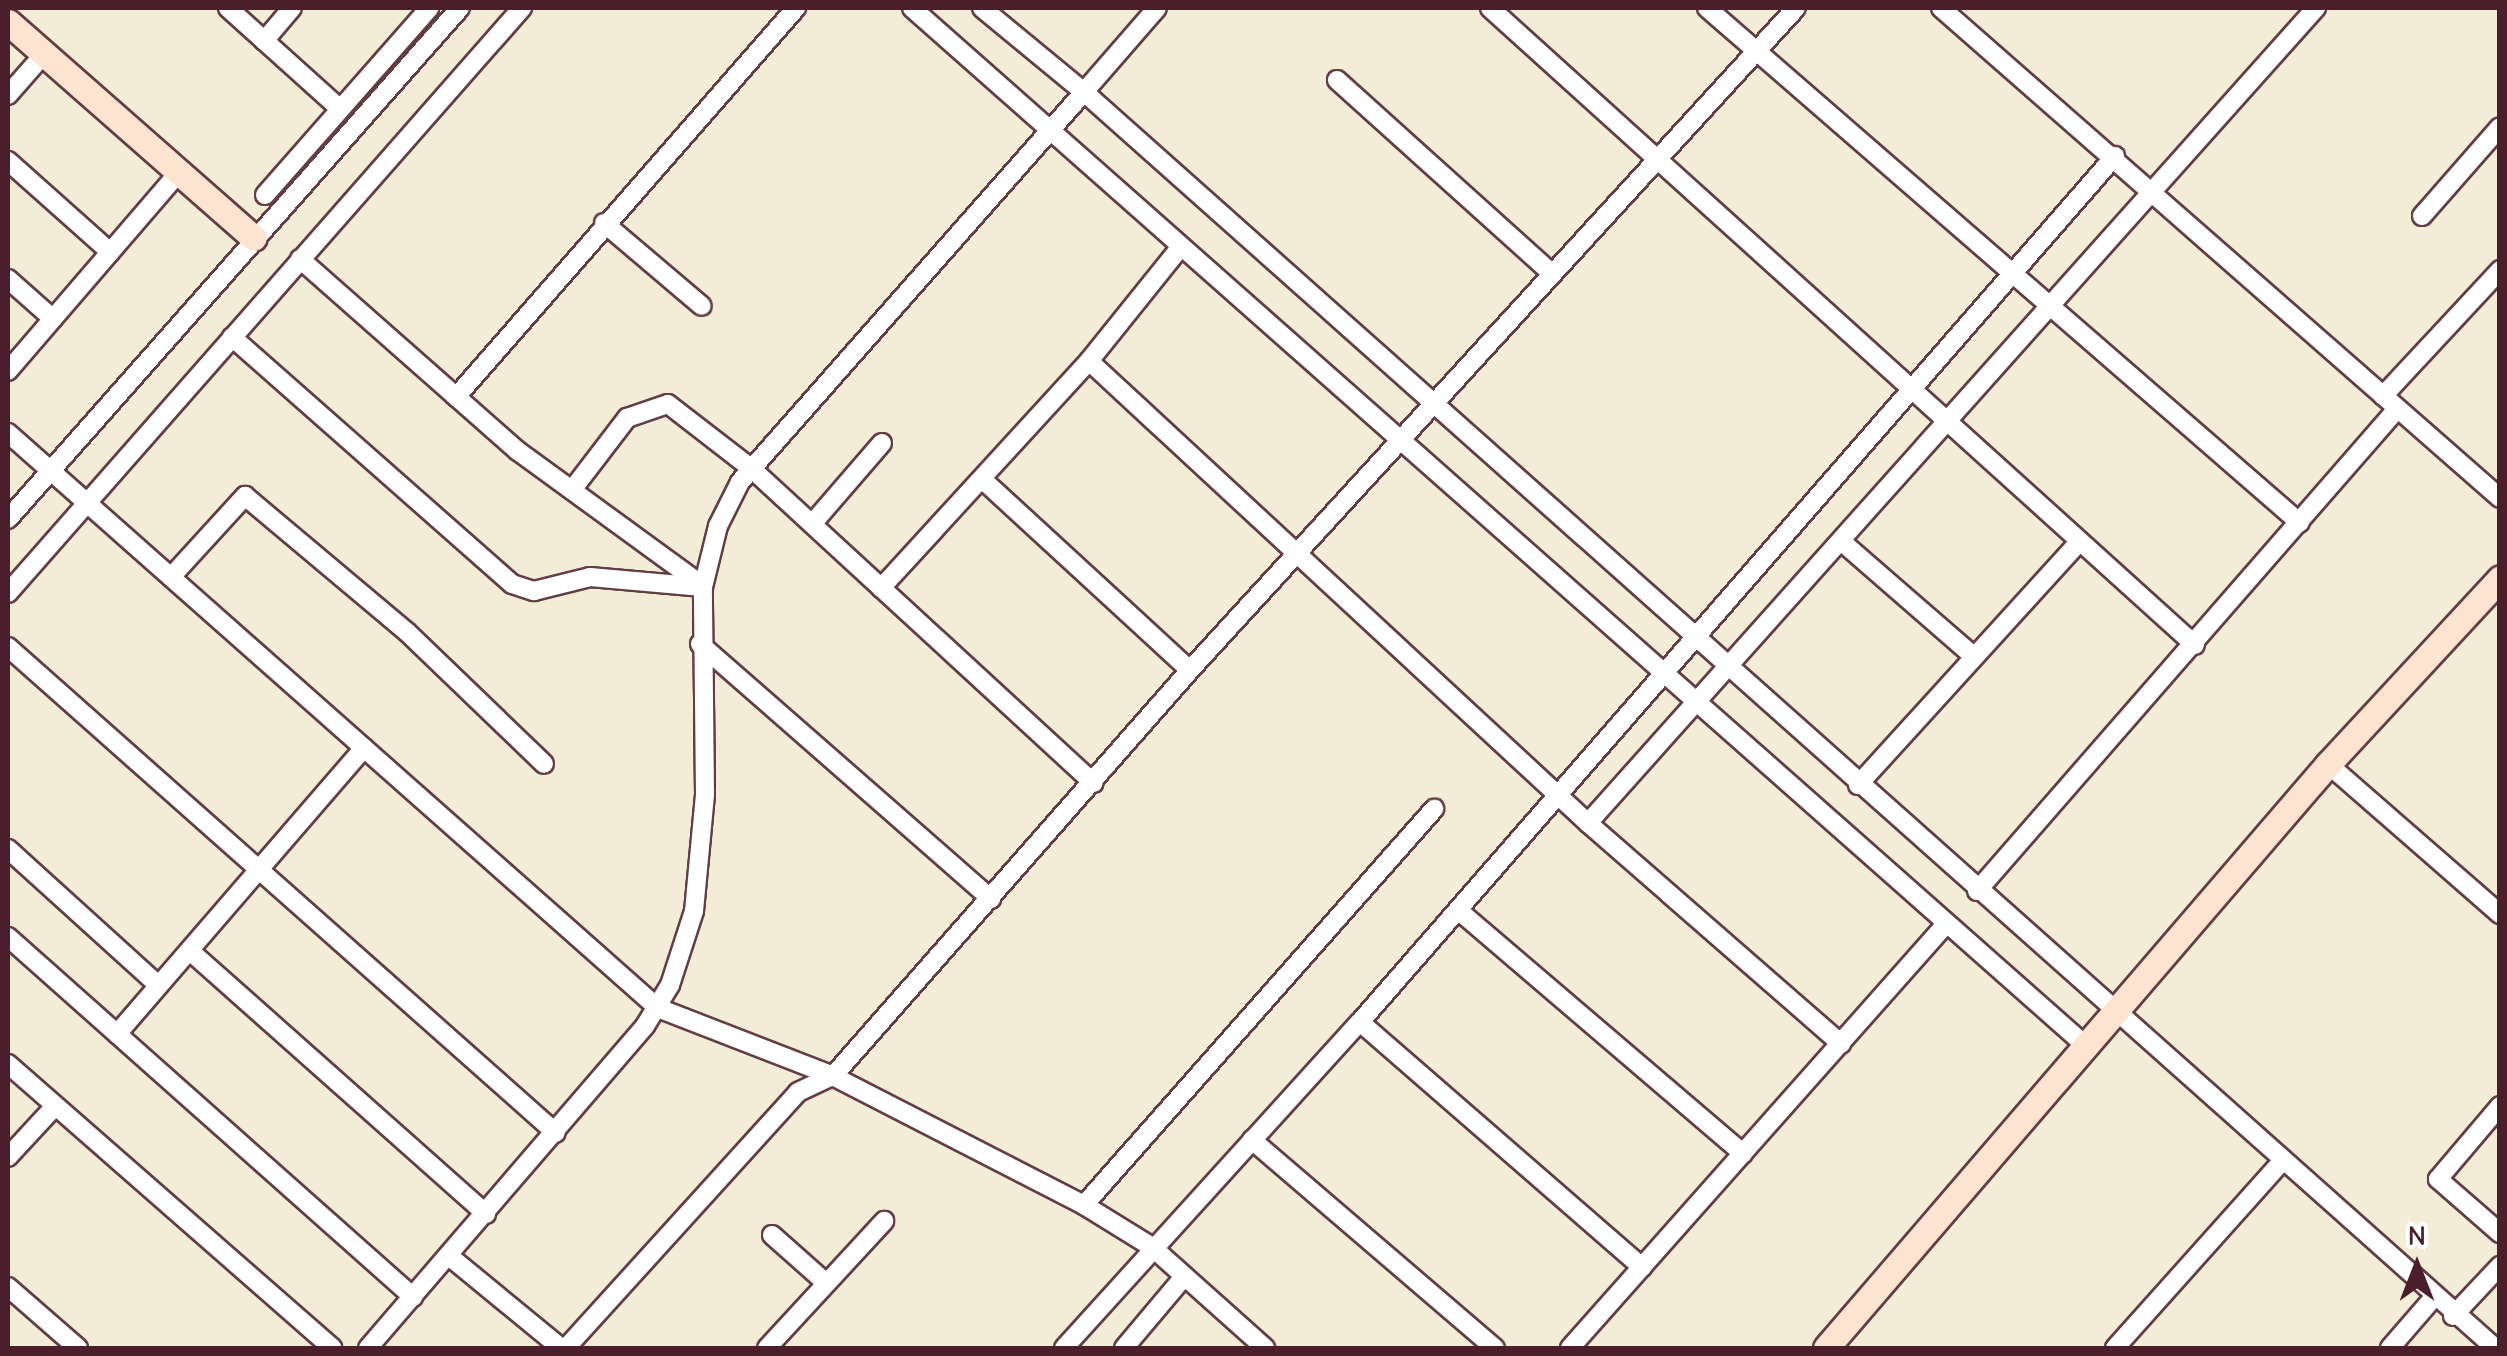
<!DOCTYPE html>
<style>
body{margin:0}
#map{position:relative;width:2507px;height:1356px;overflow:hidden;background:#f3edd8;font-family:"Comic Neue",sans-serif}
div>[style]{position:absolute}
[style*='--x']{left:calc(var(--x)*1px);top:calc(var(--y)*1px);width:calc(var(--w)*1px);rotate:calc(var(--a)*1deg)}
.roads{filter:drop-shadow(2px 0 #633e45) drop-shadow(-2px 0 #633e45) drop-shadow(0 2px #633e45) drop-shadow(0 -2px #633e45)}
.street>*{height:18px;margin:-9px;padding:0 9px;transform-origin:9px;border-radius:9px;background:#fff}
.secondary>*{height:25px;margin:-12.5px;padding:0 12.5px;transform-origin:12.5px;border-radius:12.5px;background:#fde4d1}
span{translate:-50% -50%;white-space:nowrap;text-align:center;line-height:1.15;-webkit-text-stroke:8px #fff;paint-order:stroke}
.frame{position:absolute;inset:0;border:10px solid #4a1f2b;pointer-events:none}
.north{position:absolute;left:2367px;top:1216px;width:100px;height:100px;-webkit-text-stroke:8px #fff;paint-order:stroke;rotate:0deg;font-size:28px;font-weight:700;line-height:40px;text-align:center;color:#4a1f2b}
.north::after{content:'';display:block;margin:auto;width:35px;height:45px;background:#4a1f2b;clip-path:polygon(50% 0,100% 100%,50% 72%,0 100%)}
</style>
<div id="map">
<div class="roads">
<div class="street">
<div style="--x:228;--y:8;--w:151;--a:42"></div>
<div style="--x:912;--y:8;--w:1566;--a:41.48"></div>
<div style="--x:982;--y:8;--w:132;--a:39.5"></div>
<div style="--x:1084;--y:92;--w:111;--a:-49"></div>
<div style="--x:1490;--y:8;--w:950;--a:42.1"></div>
<div style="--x:1707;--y:8;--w:785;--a:40.97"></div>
<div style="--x:1941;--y:8;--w:743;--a:41.24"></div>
<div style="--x:264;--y:41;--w:43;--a:-49.7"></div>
<div style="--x:1337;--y:80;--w:288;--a:42"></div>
<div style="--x:8;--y:95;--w:55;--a:-48.7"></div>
<div style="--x:8;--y:161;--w:137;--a:41.7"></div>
<div style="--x:265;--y:195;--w:249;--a:-48.7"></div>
<div style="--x:2422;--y:216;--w:118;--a:-48.8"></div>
<div style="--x:604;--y:223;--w:128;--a:40.3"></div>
<div style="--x:300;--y:259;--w:290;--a:41.4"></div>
<div style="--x:518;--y:451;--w:224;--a:36.1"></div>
<div style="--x:8;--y:279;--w:60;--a:41.6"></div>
<div style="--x:232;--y:337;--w:373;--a:41.4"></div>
<div style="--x:512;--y:584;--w:23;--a:18"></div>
<div style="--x:534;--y:591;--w:58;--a:-14"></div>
<div style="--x:590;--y:577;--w:113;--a:5.1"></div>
<div style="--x:1089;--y:361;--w:680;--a:42.8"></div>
<div style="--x:1588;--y:823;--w:336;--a:41.1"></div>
<div style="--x:8;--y:371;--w:262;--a:-49.3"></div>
<div style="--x:2383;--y:396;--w:172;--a:-47.1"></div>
<div style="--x:456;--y:397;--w:517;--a:-48.85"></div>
<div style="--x:8;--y:433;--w:868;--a:41.5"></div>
<div style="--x:658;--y:1008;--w:188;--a:21.2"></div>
<div style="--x:833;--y:1076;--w:282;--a:27.2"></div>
<div style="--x:1084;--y:1205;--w:80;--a:31.7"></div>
<div style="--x:1152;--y:1247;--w:152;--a:41.8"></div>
<div style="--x:982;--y:479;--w:282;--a:42.6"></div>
<div style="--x:572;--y:490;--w:91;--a:-52.6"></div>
<div style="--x:627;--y:418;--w:43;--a:-18.9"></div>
<div style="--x:668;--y:404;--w:106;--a:37.7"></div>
<div style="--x:752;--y:469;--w:464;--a:42.6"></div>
<div style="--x:8;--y:519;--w:682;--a:-48.51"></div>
<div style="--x:812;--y:524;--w:107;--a:-49.2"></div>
<div style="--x:1841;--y:541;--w:174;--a:41"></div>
<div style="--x:171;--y:577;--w:110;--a:-47.6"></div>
<div style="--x:245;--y:496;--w:212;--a:40"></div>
<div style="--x:407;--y:632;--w:190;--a:43.9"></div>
<div style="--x:881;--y:588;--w:308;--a:-47.5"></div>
<div style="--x:1089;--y:361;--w:145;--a:-51.2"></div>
<div style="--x:8;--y:593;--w:779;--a:-48.7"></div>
<div style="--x:700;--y:644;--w:387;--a:41.2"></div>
<div style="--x:8;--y:647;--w:732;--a:41.57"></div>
<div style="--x:2328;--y:764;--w:228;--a:41.1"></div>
<div style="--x:1858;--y:785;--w:328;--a:-47.7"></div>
<div style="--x:1588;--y:823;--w:1093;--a:-48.23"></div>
<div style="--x:8;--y:849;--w:202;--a:42.2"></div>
<div style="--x:1977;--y:891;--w:639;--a:-48.93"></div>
<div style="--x:1458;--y:910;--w:375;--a:40.5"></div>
<div style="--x:8;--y:937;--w:542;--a:41.63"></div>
<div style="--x:190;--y:951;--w:396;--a:41.6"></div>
<div style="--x:1360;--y:1022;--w:374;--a:41"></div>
<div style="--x:117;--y:1034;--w:378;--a:-49.2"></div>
<div style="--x:8;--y:1064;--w:431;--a:41.2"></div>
<div style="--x:2500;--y:1106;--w:96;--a:130.3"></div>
<div style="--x:2438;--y:1179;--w:82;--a:41.1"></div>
<div style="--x:1252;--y:1140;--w:320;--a:40.6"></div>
<div style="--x:8;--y:1157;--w:69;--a:-47.3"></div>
<div style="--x:1084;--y:1205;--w:529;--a:-48.53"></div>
<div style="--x:772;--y:1235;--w:72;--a:41.6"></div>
<div style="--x:449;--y:1256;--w:145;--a:39.4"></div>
<div style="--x:8;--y:1287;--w:93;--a:41.1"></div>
<div style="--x:2453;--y:1316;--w:69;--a:-46.8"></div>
<div style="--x:368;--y:1348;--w:425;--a:-49.3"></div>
<div style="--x:645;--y:1026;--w:48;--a:-58.6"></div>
<div style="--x:670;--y:985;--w:78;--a:-72"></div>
<div style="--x:694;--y:911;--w:118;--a:-84.6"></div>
<div style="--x:705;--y:794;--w:207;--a:-90.6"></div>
<div style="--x:703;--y:587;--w:63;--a:-76.2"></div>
<div style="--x:718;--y:526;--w:49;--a:-63.4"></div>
<div style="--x:740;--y:482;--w:520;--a:-48.59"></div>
<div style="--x:1084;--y:92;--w:1889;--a:41.67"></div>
<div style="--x:566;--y:1348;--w:345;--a:-47.8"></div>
<div style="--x:798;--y:1092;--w:38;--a:-25"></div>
<div style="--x:833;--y:1076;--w:541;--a:-48.67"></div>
<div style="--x:1190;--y:670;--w:897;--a:-47.53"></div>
<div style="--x:767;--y:1348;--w:173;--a:-47.3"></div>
<div style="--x:1064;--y:1348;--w:440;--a:-47.8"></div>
<div style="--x:1360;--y:1022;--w:1149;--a:-48.92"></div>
<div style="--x:1124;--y:1348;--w:92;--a:-49.9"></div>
<div style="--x:1570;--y:1348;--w:567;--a:-48.43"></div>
<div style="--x:2115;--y:1348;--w:252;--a:-48.2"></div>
<div style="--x:2390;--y:1348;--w:67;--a:-49.2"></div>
</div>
<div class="secondary">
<div style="--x:8;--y:22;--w:327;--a:41.3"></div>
<div style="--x:1826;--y:1348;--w:770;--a:-49.32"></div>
<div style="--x:2328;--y:764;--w:253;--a:-47.2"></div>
</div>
</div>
<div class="frame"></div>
<div class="north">N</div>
</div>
